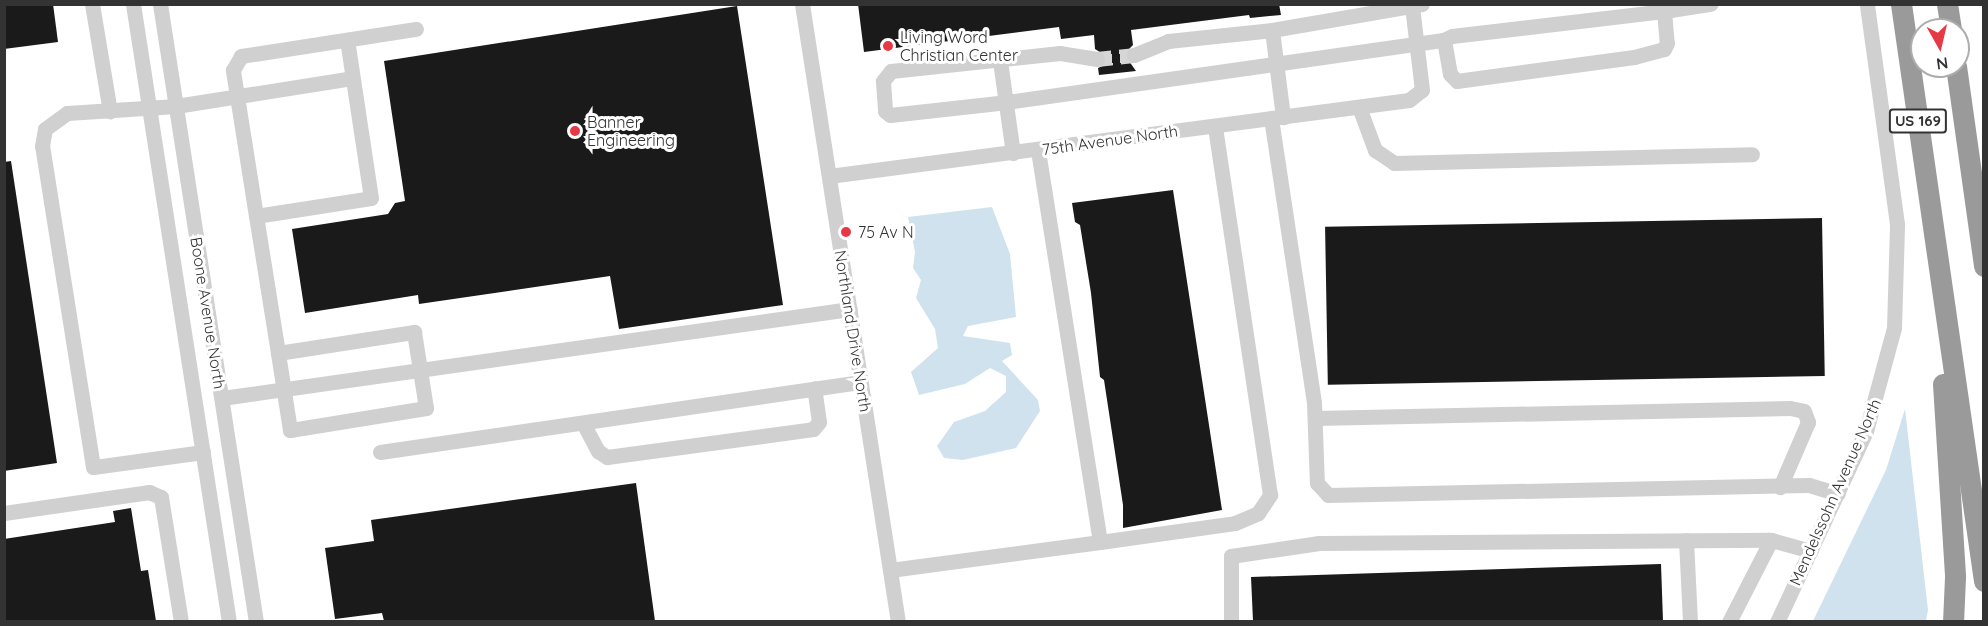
<!DOCTYPE html>
<style>
body{margin:0}
#map{position:relative;width:1988px;height:626px;overflow:hidden;background:#fff;font-family:Quicksand,sans-serif}
div>[style]{position:absolute}
[style*='--x']{left:calc(var(--x)*1px);top:calc(var(--y)*1px);width:calc(var(--w)*1px);rotate:calc(var(--a)*1deg)}
.water>*{inset:0;background:#cfe2ee}
.building>*{inset:0;background:#1a1a1a;transform-origin:0 0}
.minor-tunnel>*{height:15px;margin-top:-7.5px;transform-origin:0;background:repeating-linear-gradient(90deg,#d6d6d6 0 15px,transparent 0 23px)}
.minor>*{height:15px;margin:-7.5px;padding:0 7.5px;transform-origin:7.5px;border-radius:7.5px;background:#d0d0d0}
.highway>*{height:21px;margin:-10.5px;padding:0 10.5px;transform-origin:10.5px;border-radius:10.5px;background:#9a9a9a}
.dots>*{width:16px;height:16px;translate:-50% -50%;box-sizing:border-box;border:3px solid #fff;border-radius:50%}
span{translate:-50% -50%;white-space:nowrap;text-align:center;line-height:1.15;-webkit-text-stroke:6px #fff;paint-order:stroke}
.shield-label span{padding:2px 4px;background:#fff;border:2px solid;border-radius:4px;-webkit-text-stroke-width:0}
.shield-label{font-size:15px;color:#333;font-weight:700}
.poi-label{font-size:16px;color:#333}
.left{translate:0 -50%;text-align:left}
.street-label{font-size:16px;color:#333}
.frame{position:absolute;inset:0;border:6px solid #333;pointer-events:none}
.north{position:absolute;left:1910px;top:18px;width:60px;height:60px;box-sizing:border-box;background:#fff;border:2px solid #adadad;border-radius:50%;rotate:172deg;font-size:16px;font-weight:700;line-height:24px;text-align:center;color:#333}
.north::after{content:'';display:block;margin:auto;width:21px;height:27px;background:#e63946;clip-path:polygon(50% 0,100% 100%,50% 72%,0 100%)}
</style>
<div id="map">
<div class="water">
<div style="clip-path:polygon(992px 207px,1010px 254px,1016px 317px,968px 326px,963px 336px,1010px 343px,1012px 355px,1002px 361px,1038px 400px,1040px 411px,1016px 448px,963px 460px,944px 458px,937px 446px,954px 422px,985px 411px,1006px 392px,1006px 376px,990px 368px,965px 384px,919px 395px,911px 372px,938px 348px,935px 329px,916px 298px,921px 280px,913px 268px,915px 252px,908px 217px)"></div>
<div style="clip-path:polygon(1905px 409px,1928px 610px,1926px 621px,1813px 621px,1886px 470px)"></div>
</div>
<div class="building">
<div style="clip-path:polygon(4px 4px,53px 4px,58px 42px,4px 49px)"></div>
<div style="clip-path:polygon(858px 4px,1279px 4px,1281px 15px,1250px 18px,1249px 15px,1131px 30px,1133px 45px,1124px 54px,1136px 71px,1099px 75px,1098px 68px,1105px 65px,1106px 56px,1095px 49px,1094px 35px,1061px 39px,1059px 27px,864px 52px)"></div>
<div style="clip-path:polygon(737px 6px,783px 305px,619px 329px,610px 276px,419px 304px,418px 295px,305px 313px,292px 229px,388px 214px,395px 203px,405px 201px,384px 61px)"></div>
<div style="clip-path:polygon(11px 161px,57px 463px,4px 471px,4px 162px)"></div>
<div style="clip-path:polygon(1173px 190px,1222px 510px,1123px 528px,1123px 505px,1104px 380px,1100px 377px,1091px 293px,1080px 225px,1075px 222px,1072px 203px)"></div>
<div style="left:1822px;top:218px;width:158px;height:497px;rotate:89deg"></div>
<div style="clip-path:polygon(636px 483px,655px 621px,384px 621px,382px 613px,335px 619px,325px 548px,374px 541px,371px 520px)"></div>
<div style="clip-path:polygon(131px 508px,141px 571px,148px 570px,156px 621px,4px 621px,4px 539px,115px 522px,113px 511px)"></div>
<div style="clip-path:polygon(1661px 564px,1663px 621px,1253px 621px,1251px 577px)"></div>
</div>
<div class="minor-tunnel">
<div style="--x:1097;--y:59;--w:37;--a:-6"></div>
</div>
<div class="minor">
<div style="--x:92;--y:4;--w:109;--a:80.5"></div>
<div style="--x:133;--y:4;--w:625;--a:81.17"></div>
<div style="--x:160;--y:4;--w:625;--a:81.17"></div>
<div style="--x:802;--y:4;--w:625;--a:81.17"></div>
<div style="--x:1663;--y:4;--w:7;--a:82"></div>
<div style="--x:1664;--y:11;--w:32;--a:85"></div>
<div style="--x:1667;--y:43;--w:7;--a:117"></div>
<div style="--x:1664;--y:49;--w:31;--a:165"></div>
<div style="--x:1634;--y:57;--w:179;--a:172.3"></div>
<div style="--x:1457;--y:81;--w:10;--a:-135"></div>
<div style="--x:1450;--y:74;--w:35;--a:-100"></div>
<div style="--x:1444;--y:40;--w:9;--a:-27"></div>
<div style="--x:1452;--y:36;--w:213;--a:-6.7"></div>
<div style="--x:1664;--y:11;--w:47;--a:-8.7"></div>
<div style="--x:1272;--y:30;--w:88;--a:82.8"></div>
<div style="--x:1134;--y:55;--w:37;--a:-22"></div>
<div style="--x:1168;--y:41;--w:105;--a:-6"></div>
<div style="--x:1272;--y:30;--w:152;--a:-9.8"></div>
<div style="--x:1097;--y:59;--w:37;--a:-171"></div>
<div style="--x:1060;--y:53;--w:170;--a:173.9"></div>
<div style="--x:891;--y:71;--w:13;--a:129"></div>
<div style="--x:883;--y:81;--w:30;--a:86"></div>
<div style="--x:885;--y:111;--w:6;--a:39"></div>
<div style="--x:890;--y:115;--w:118;--a:-6.3"></div>
<div style="--x:1007;--y:102;--w:441;--a:-8.1"></div>
<div style="--x:1000;--y:61;--w:93;--a:82"></div>
<div style="--x:1359;--y:107;--w:46;--a:69.6"></div>
<div style="--x:1375;--y:150;--w:23;--a:34"></div>
<div style="--x:1394;--y:163;--w:358;--a:-1.4"></div>
<div style="--x:1271;--y:118;--w:288;--a:81.4"></div>
<div style="--x:1314;--y:403;--w:80;--a:87.9"></div>
<div style="--x:1317;--y:483;--w:16;--a:47"></div>
<div style="--x:1328;--y:495;--w:481;--a:-1.2"></div>
<div style="--x:1809;--y:485;--w:30;--a:17"></div>
<div style="--x:829;--y:176;--w:585;--a:-7.47"></div>
<div style="--x:1409;--y:100;--w:16;--a:-38"></div>
<div style="--x:1422;--y:90;--w:85;--a:-96.8"></div>
<div style="--x:256;--y:216;--w:116;--a:-8.9"></div>
<div style="--x:371;--y:198;--w:160;--a:-98.6"></div>
<div style="--x:278;--y:353;--w:138;--a:-8.8"></div>
<div style="--x:414;--y:332;--w:77;--a:81"></div>
<div style="--x:426;--y:408;--w:138;--a:170.8"></div>
<div style="--x:290;--y:430;--w:78;--a:-98.9"></div>
<div style="--x:278;--y:353;--w:139;--a:-99.1"></div>
<div style="--x:256;--y:216;--w:148;--a:-99"></div>
<div style="--x:233;--y:70;--w:16;--a:-60"></div>
<div style="--x:241;--y:56;--w:177;--a:-8.8"></div>
<div style="--x:222;--y:398;--w:634;--a:-8.07"></div>
<div style="--x:1315;--y:418;--w:475;--a:-1.2"></div>
<div style="--x:1790;--y:408;--w:14;--a:12"></div>
<div style="--x:1804;--y:411;--w:12;--a:70"></div>
<div style="--x:1808;--y:422;--w:71;--a:113.3"></div>
<div style="--x:583;--y:423;--w:32;--a:62"></div>
<div style="--x:598;--y:451;--w:11;--a:34"></div>
<div style="--x:607;--y:457;--w:208;--a:-7.7"></div>
<div style="--x:813;--y:429;--w:9;--a:-49"></div>
<div style="--x:819;--y:422;--w:34;--a:-98"></div>
<div style="--x:203;--y:452;--w:111;--a:172.2"></div>
<div style="--x:93;--y:467;--w:325;--a:-99"></div>
<div style="--x:42;--y:146;--w:17;--a:-80"></div>
<div style="--x:45;--y:129;--w:27;--a:-36"></div>
<div style="--x:67;--y:113;--w:109;--a:-3.7"></div>
<div style="--x:176;--y:106;--w:178;--a:-9"></div>
<div style="--x:380;--y:452;--w:486;--a:-8.3"></div>
<div style="--x:4;--y:513;--w:147;--a:-8.2"></div>
<div style="--x:149;--y:492;--w:13;--a:23"></div>
<div style="--x:161;--y:497;--w:127;--a:80.9"></div>
<div style="--x:1686;--y:540;--w:82;--a:87.2"></div>
<div style="--x:1100;--y:542;--w:136;--a:-8"></div>
<div style="--x:1235;--y:523;--w:25;--a:-23"></div>
<div style="--x:1258;--y:513;--w:22;--a:-56"></div>
<div style="--x:1270;--y:495;--w:373;--a:-98.5"></div>
<div style="--x:890;--y:570;--w:212;--a:-7.6"></div>
<div style="--x:1100;--y:542;--w:397;--a:-99"></div>
<div style="--x:1231;--y:622;--w:66;--a:-90"></div>
<div style="--x:1231;--y:556;--w:89;--a:-8.4"></div>
<div style="--x:1319;--y:543;--w:452;--a:-0.4"></div>
<div style="--x:1729;--y:622;--w:92;--a:-62.9"></div>
<div style="--x:1771;--y:540;--w:41;--a:15.4"></div>
<div style="--x:1777;--y:622;--w:211;--a:-65"></div>
<div style="--x:1866;--y:431;--w:107;--a:-74.8"></div>
<div style="--x:1894;--y:328;--w:104;--a:-88.3"></div>
<div style="--x:1897;--y:224;--w:222;--a:-97.8"></div>
</div>
<div class="highway">
<div style="--x:1901;--y:4;--w:583;--a:81.81"></div>
<div style="--x:1947;--y:4;--w:26;--a:81"></div>
<div style="--x:1956;--y:66;--w:202;--a:82"></div>
<div style="--x:1943;--y:384;--w:193;--a:86.4"></div>
<div style="--x:1955;--y:577;--w:45;--a:92.5"></div>
</div>
<div class="dots">
<div style="left:888px;top:46px;background:#e63946"></div>
<div style="left:575px;top:131px;background:#e63946"></div>
<div style="left:846px;top:232px;background:#e63946"></div>
</div>
<div class="shield-label">
<span style="left:1918px;top:121px">US 169</span>
</div>
<div class="poi-label">
<span class="left" style="left:900px;top:46px">Living Word<br>Christian Center</span>
<span class="left" style="left:587px;top:131px">Banner<br>Engineering</span>
<span class="left" style="left:858px;top:232px">75 Av N</span>
</div>
<div class="street-label">
<span style="left:1110px;top:140px;rotate:-8deg">75th Avenue North</span>
<span style="left:208px;top:313px;rotate:81deg">Boone Avenue North</span>
<span style="left:853px;top:331px;rotate:81deg">Northland Drive North</span>
<span style="left:1835px;top:492px;rotate:-66deg">Mendelssohn Avenue North</span>
</div>
<div class="frame"></div>
<div class="north">N</div>
</div>
